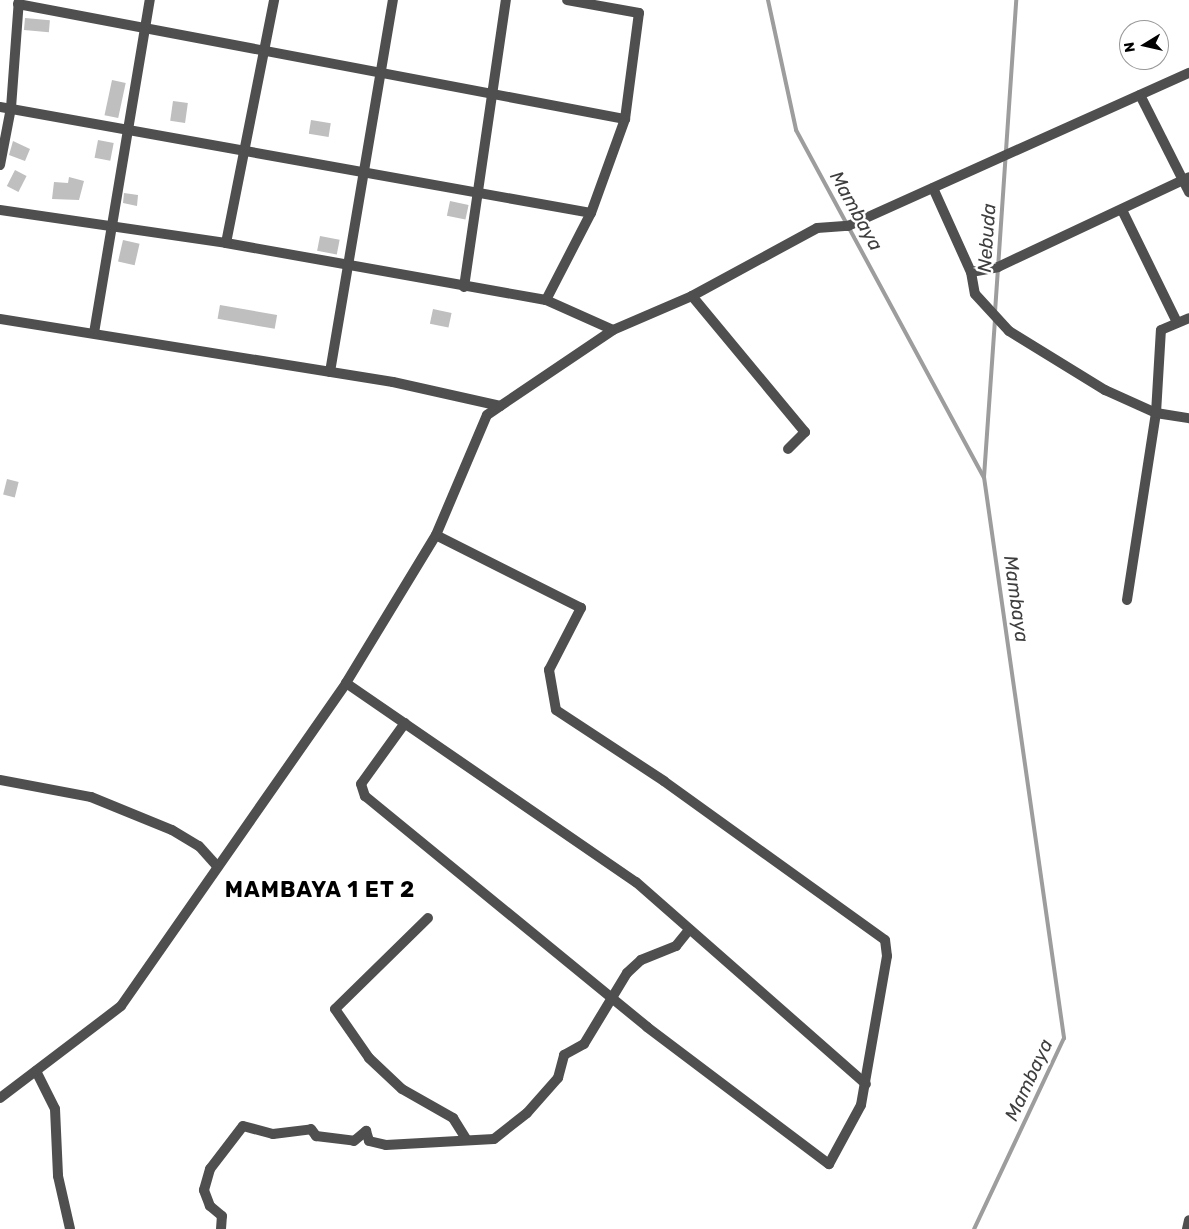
<!DOCTYPE html>
<style>
body{margin:0}
#map{position:relative;width:1189px;height:1229px;overflow:hidden;background:#fff;font-family:Rubik,sans-serif}
div>[style]{position:absolute}
[style*='--x']{left:calc(var(--x)*1px);top:calc(var(--y)*1px);width:calc(var(--w)*1px);rotate:calc(var(--a)*1deg)}
.stream>*{height:4px;margin:-2px;padding:0 2px;transform-origin:2px;border-radius:2px;background:#9d9d9d}
.building>*{inset:0;background:#bfbfbf;transform-origin:0 0}
.minor>*{height:10px;margin:-5px;padding:0 5px;transform-origin:5px;border-radius:5px;background:#4f4f4f}
.tertiary>*{height:10px;margin:-5px;padding:0 5px;transform-origin:5px;border-radius:5px;background:#4f4f4f}
span{translate:-50% -50%;white-space:nowrap;text-align:center;line-height:1.15;-webkit-text-stroke:5px #fff;paint-order:stroke}
.water-label{font-size:19px;color:#3e3e3e;font-style:italic}
.district-label{font-size:22px;color:#000;font-weight:700;letter-spacing:1px}
.north{position:absolute;left:1119px;top:20px;width:50px;height:50px;box-sizing:border-box;background:#fff;border:1px solid #999;border-radius:50%;rotate:261deg;font-size:14px;font-weight:700;line-height:20px;text-align:center;color:#000}
.north::after{content:'';display:block;margin:auto;width:18px;height:22px;background:#000;clip-path:polygon(50% 0,100% 100%,50% 72%,0 100%)}
</style>
<div id="map">
<div class="stream">
<div style="--x:768;--y:0;--w:133;--a:77.8"></div>
<div style="--x:796;--y:130;--w:395;--a:61.6"></div>
<div style="--x:984;--y:477;--w:567;--a:81.88"></div>
<div style="--x:1064;--y:1038;--w:211;--a:115.2"></div>
<div style="--x:995;--y:312;--w:313;--a:-86.1"></div>
<div style="--x:984;--y:477;--w:158;--a:-86"></div>
</div>
<div class="building">
<div style="left:25px;top:18px;width:25px;height:12px;rotate:5deg"></div>
<div style="left:112px;top:80px;width:14px;height:36px;rotate:12deg"></div>
<div style="left:173px;top:101px;width:15px;height:20px;rotate:8deg"></div>
<div style="left:311px;top:120px;width:20px;height:14px;rotate:9deg"></div>
<div style="left:98px;top:140px;width:16px;height:18px;rotate:11deg"></div>
<div style="clip-path:polygon(13px 141px,30px 149px,25px 161px,9px 155px)"></div>
<div style="left:15px;top:170px;width:13px;height:18px;rotate:27deg"></div>
<div style="clip-path:polygon(69px 177px,84px 181px,79px 200px,52px 199px,54px 182px,68px 183px)"></div>
<div style="clip-path:polygon(124px 193px,138px 195px,137px 206px,123px 203px)"></div>
<div style="left:450px;top:201px;width:19px;height:15px;rotate:12deg"></div>
<div style="left:320px;top:236px;width:20px;height:15px;rotate:11deg"></div>
<div style="left:123px;top:240px;width:17px;height:22px;rotate:13deg"></div>
<div style="left:220px;top:305px;width:58px;height:14px;rotate:10deg"></div>
<div style="left:433px;top:309px;width:19px;height:15px;rotate:12deg"></div>
<div style="left:7px;top:479px;width:12px;height:16px;rotate:14deg"></div>
</div>
<div class="minor">
<div style="--x:18;--y:4;--w:618;--a:10.73"></div>
<div style="--x:1140;--y:95;--w:109;--a:63.2"></div>
<div style="--x:0;--y:107;--w:600;--a:10.17"></div>
<div style="--x:0;--y:165;--w:58;--a:-79.1"></div>
<div style="--x:11;--y:108;--w:108;--a:-85.8"></div>
<div style="--x:933;--y:188;--w:92;--a:65.7"></div>
<div style="--x:971;--y:272;--w:22;--a:80"></div>
<div style="--x:975;--y:294;--w:50;--a:47.4"></div>
<div style="--x:1009;--y:331;--w:113;--a:31.6"></div>
<div style="--x:1105;--y:390;--w:56;--a:24.3"></div>
<div style="--x:1156;--y:413;--w:33;--a:9"></div>
<div style="--x:0;--y:210;--w:228;--a:8.3"></div>
<div style="--x:226;--y:243;--w:325;--a:10.1"></div>
<div style="--x:546;--y:300;--w:73;--a:24.1"></div>
<div style="--x:1123;--y:212;--w:123;--a:63.9"></div>
<div style="--x:226;--y:243;--w:248;--a:-78.8"></div>
<div style="--x:971;--y:272;--w:27;--a:-10"></div>
<div style="--x:998;--y:267;--w:211;--a:-25.2"></div>
<div style="--x:464;--y:287;--w:290;--a:-81.7"></div>
<div style="--x:692;--y:296;--w:177;--a:50.3"></div>
<div style="--x:805;--y:432;--w:24;--a:135"></div>
<div style="--x:546;--y:300;--w:98;--a:-62.7"></div>
<div style="--x:591;--y:213;--w:100;--a:-70.1"></div>
<div style="--x:625;--y:119;--w:107;--a:-82.5"></div>
<div style="--x:639;--y:13;--w:73;--a:-169.8"></div>
<div style="--x:0;--y:319;--w:398;--a:9.1"></div>
<div style="--x:393;--y:382;--w:110;--a:12.6"></div>
<div style="--x:94;--y:333;--w:338;--a:-80.5"></div>
<div style="--x:330;--y:372;--w:377;--a:-80.4"></div>
<div style="--x:1127;--y:600;--w:189;--a:-81.2"></div>
<div style="--x:1156;--y:413;--w:83;--a:-86.6"></div>
<div style="--x:1161;--y:330;--w:30;--a:-23"></div>
<div style="--x:346;--y:683;--w:352;--a:34.5"></div>
<div style="--x:636;--y:882;--w:306;--a:41.3"></div>
<div style="--x:405;--y:723;--w:75;--a:125.8"></div>
<div style="--x:361;--y:784;--w:13;--a:72"></div>
<div style="--x:365;--y:796;--w:365;--a:39.3"></div>
<div style="--x:647;--y:1027;--w:228;--a:37"></div>
<div style="--x:829;--y:1164;--w:67;--a:-61.5"></div>
<div style="--x:861;--y:1105;--w:151;--a:-80.1"></div>
<div style="--x:887;--y:956;--w:16;--a:-97"></div>
<div style="--x:885;--y:940;--w:272;--a:-144.3"></div>
<div style="--x:664;--y:781;--w:129;--a:-146.7"></div>
<div style="--x:556;--y:710;--w:41;--a:-99.9"></div>
<div style="--x:549;--y:670;--w:70;--a:-62.7"></div>
<div style="--x:581;--y:608;--w:162;--a:-153.3"></div>
<div style="--x:0;--y:780;--w:93;--a:10.6"></div>
<div style="--x:91;--y:797;--w:87;--a:22.2"></div>
<div style="--x:172;--y:830;--w:31;--a:31"></div>
<div style="--x:199;--y:846;--w:28;--a:48"></div>
<div style="--x:428;--y:918;--w:130;--a:135.6"></div>
<div style="--x:335;--y:1009;--w:60;--a:55.2"></div>
<div style="--x:369;--y:1058;--w:45;--a:43.2"></div>
<div style="--x:402;--y:1089;--w:59;--a:29.6"></div>
<div style="--x:453;--y:1118;--w:25;--a:58"></div>
<div style="--x:36;--y:1071;--w:42;--a:63.4"></div>
<div style="--x:55;--y:1109;--w:67;--a:87.4"></div>
<div style="--x:58;--y:1176;--w:54;--a:77.2"></div>
<div style="--x:221;--y:1229;--w:13;--a:-86"></div>
<div style="--x:222;--y:1216;--w:16;--a:-140"></div>
<div style="--x:210;--y:1206;--w:17;--a:-111"></div>
<div style="--x:204;--y:1190;--w:22;--a:-74"></div>
<div style="--x:210;--y:1169;--w:54;--a:-52.5"></div>
<div style="--x:243;--y:1126;--w:31;--a:15"></div>
<div style="--x:273;--y:1134;--w:38;--a:-7"></div>
<div style="--x:311;--y:1129;--w:9;--a:54"></div>
<div style="--x:316;--y:1136;--w:38;--a:7"></div>
<div style="--x:354;--y:1141;--w:16;--a:-40"></div>
<div style="--x:366;--y:1131;--w:10;--a:73"></div>
<div style="--x:369;--y:1141;--w:17;--a:13"></div>
<div style="--x:386;--y:1145;--w:108;--a:-3.2"></div>
<div style="--x:494;--y:1139;--w:42;--a:-38.2"></div>
<div style="--x:527;--y:1113;--w:47;--a:-48.5"></div>
<div style="--x:558;--y:1078;--w:24;--a:-75"></div>
<div style="--x:564;--y:1055;--w:23;--a:-29"></div>
<div style="--x:584;--y:1044;--w:83;--a:-58.8"></div>
<div style="--x:627;--y:973;--w:19;--a:-43"></div>
<div style="--x:641;--y:960;--w:38;--a:-22"></div>
<div style="--x:676;--y:946;--w:21;--a:-51"></div>
<div style="--x:1187;--y:1229;--w:9;--a:-77"></div>
</div>
<div class="tertiary">
<div style="--x:0;--y:1098;--w:152;--a:-37.2"></div>
<div style="--x:121;--y:1006;--w:394;--a:-55.1"></div>
<div style="--x:346;--y:683;--w:173;--a:-58.7"></div>
<div style="--x:436;--y:535;--w:130;--a:-67"></div>
<div style="--x:487;--y:415;--w:152;--a:-34"></div>
<div style="--x:613;--y:330;--w:86;--a:-23.3"></div>
<div style="--x:692;--y:296;--w:142;--a:-28.5"></div>
<div style="--x:817;--y:228;--w:31;--a:-4"></div>
<div style="--x:848;--y:226;--w:374;--a:-24.2"></div>
</div>
<div class="water-label">
<span style="left:856px;top:211px;rotate:61deg">Mambaya</span>
<span style="left:987px;top:238px;rotate:-86deg">Nebuda</span>
<span style="left:1016px;top:599px;rotate:82deg">Mambaya</span>
<span style="left:1029px;top:1080px;rotate:-65deg">Mambaya</span>
</div>
<div class="district-label">
<span style="left:320px;top:890px">MAMBAYA 1 ET 2</span>
</div>
<div class="north">N</div>
</div>
